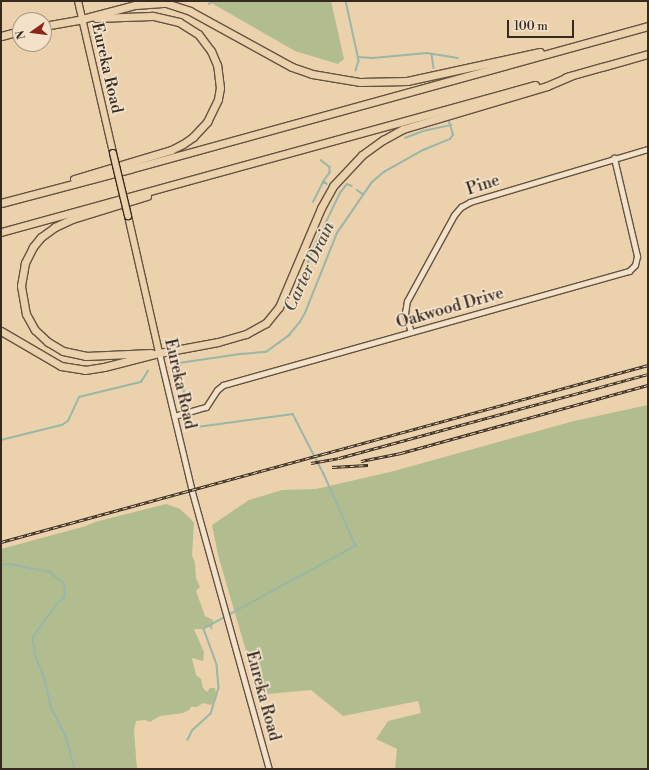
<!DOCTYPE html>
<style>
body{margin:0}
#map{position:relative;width:649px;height:770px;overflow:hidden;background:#ecd1ad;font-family:"Libre Bodoni",serif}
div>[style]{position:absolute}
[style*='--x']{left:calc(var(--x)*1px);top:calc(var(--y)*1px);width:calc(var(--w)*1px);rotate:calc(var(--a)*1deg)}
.green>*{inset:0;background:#b2bd8f}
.stream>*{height:1.5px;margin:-0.75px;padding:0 0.75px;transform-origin:0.75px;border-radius:0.75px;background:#99b7a8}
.roads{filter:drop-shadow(1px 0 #645342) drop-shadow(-1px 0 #645342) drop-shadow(0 1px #645342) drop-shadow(0 -1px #645342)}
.minor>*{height:5px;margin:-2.5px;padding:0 2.5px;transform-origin:2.5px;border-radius:2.5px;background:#f3e1ca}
.major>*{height:6px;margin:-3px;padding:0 3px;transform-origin:3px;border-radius:3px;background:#ecd1ad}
.highway>*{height:7px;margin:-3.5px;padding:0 3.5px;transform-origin:3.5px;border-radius:3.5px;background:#ecd1ad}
.rail>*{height:3px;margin-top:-1.5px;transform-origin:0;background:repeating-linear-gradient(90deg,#f3e1ca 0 4.5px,#36291f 0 9px);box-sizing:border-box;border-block:1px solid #36291f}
.bridges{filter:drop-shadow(1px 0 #36291f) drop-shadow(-1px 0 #36291f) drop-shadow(0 1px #36291f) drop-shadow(0 -1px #36291f)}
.major-bridge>*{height:6px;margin:-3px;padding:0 3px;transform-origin:3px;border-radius:3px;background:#ecd1ad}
span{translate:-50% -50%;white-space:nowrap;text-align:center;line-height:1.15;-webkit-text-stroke:3.5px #f3e1ca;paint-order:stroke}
.street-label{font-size:16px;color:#36291f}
.water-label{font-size:17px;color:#4f4c41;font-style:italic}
.frame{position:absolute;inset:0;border:2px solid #36291f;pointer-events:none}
.north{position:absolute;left:12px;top:12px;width:40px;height:40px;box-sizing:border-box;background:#f3e1ca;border:1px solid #a79786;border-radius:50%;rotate:256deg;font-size:11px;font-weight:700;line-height:16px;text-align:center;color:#36291f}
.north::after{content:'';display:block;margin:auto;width:14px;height:18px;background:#8f2418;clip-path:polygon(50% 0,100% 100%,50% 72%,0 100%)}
.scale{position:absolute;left:507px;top:20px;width:67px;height:18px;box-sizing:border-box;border:2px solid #36291f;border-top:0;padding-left:5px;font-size:12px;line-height:14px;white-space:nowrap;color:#36291f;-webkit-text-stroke:3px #f3e1ca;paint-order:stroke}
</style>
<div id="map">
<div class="green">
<div style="clip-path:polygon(208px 1px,331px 1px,344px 59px,338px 64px,295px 51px)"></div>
<div style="clip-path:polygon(648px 405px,648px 769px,395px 769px,397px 749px,376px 739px,388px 721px,421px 713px,418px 701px,343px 716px,311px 690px,267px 694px,251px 668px,218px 555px,212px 525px,249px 500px,282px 490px,316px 489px,394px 471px,574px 421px)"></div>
<div style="clip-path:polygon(166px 504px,180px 509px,190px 518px,194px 523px,192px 555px,195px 563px,196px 578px,200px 587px,196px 591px,205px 616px,213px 620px,212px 630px,208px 626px,204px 629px,194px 629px,204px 652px,203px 661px,192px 658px,196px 675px,201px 679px,203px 688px,207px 692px,210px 688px,215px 688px,216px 694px,213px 703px,211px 705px,203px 703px,197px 707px,191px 707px,189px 710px,183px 713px,160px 716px,150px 722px,145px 720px,136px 721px,134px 730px,137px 769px,1px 769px,1px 549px,86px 526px,95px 522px)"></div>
</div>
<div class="stream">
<div style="--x:346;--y:1;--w:51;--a:77.6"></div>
<div style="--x:357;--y:51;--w:10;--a:79"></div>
<div style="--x:359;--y:61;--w:10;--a:107"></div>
<div style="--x:209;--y:4;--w:6;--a:-31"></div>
<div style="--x:432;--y:54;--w:14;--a:82"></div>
<div style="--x:358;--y:57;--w:15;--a:4"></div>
<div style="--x:373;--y:58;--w:54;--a:-5.3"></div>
<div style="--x:427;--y:53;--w:31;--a:9"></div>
<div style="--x:405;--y:138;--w:19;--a:-21"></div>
<div style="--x:423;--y:131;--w:29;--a:-12"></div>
<div style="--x:321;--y:160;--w:11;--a:38"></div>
<div style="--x:330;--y:167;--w:6;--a:90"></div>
<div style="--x:330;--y:173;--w:10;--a:127"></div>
<div style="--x:324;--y:181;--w:4;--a:45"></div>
<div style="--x:357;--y:190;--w:7;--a:34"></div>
<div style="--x:313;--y:202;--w:22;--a:-63"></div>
<div style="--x:323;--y:182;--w:2;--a:27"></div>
<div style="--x:306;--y:268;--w:22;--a:-69"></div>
<div style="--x:314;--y:247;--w:60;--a:-64.3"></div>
<div style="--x:340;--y:193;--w:11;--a:-52"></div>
<div style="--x:347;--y:184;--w:5;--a:22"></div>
<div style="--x:187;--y:410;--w:48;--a:-99.7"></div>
<div style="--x:179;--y:363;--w:63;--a:-8.3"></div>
<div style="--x:241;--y:354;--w:25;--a:-5"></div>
<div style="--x:266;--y:352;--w:29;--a:-36"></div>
<div style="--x:289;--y:335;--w:17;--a:-50"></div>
<div style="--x:300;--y:322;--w:10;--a:-61"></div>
<div style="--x:305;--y:313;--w:86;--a:-68.2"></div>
<div style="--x:337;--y:233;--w:62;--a:-55.5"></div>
<div style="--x:372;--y:182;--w:16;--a:-40"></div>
<div style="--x:384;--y:172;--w:45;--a:-29.4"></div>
<div style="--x:423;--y:150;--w:29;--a:-22"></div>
<div style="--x:450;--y:139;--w:5;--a:-53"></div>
<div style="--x:453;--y:135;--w:14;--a:-107"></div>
<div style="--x:188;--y:414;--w:14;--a:82"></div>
<div style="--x:190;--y:428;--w:104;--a:-7.7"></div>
<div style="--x:293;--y:414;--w:68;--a:62.7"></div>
<div style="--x:324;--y:474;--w:79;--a:66"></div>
<div style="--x:356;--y:546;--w:173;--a:151.4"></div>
<div style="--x:204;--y:629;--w:38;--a:70"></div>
<div style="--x:217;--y:665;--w:23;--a:85"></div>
<div style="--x:219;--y:688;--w:27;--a:107"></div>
<div style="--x:211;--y:714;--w:24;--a:138"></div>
<div style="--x:193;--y:730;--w:11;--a:117"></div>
<div style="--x:1;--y:440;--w:63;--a:-13.8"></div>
<div style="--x:62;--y:425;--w:7;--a:-34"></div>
<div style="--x:68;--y:421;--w:26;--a:-65"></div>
<div style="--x:79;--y:397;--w:64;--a:-13.6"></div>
<div style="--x:141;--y:382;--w:13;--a:-58"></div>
<div style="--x:1;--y:565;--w:8;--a:-7"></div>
<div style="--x:9;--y:564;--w:42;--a:11"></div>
<div style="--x:50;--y:572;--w:19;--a:39"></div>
<div style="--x:65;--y:584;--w:13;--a:90"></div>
<div style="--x:65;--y:597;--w:13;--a:135"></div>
<div style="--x:56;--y:606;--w:39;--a:126"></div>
<div style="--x:33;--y:638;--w:19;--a:81"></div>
<div style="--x:36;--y:657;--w:21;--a:67"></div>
<div style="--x:44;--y:676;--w:32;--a:77"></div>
<div style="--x:51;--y:707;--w:33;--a:63"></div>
<div style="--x:66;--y:736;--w:34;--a:75"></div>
</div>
<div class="roads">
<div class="minor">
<div style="--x:411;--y:332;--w:20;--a:-108"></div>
<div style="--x:405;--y:313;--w:12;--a:-81"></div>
<div style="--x:407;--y:301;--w:98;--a:-61.3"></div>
<div style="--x:454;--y:215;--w:11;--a:-49"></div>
<div style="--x:461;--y:207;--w:10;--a:-29"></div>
<div style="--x:470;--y:202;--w:186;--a:-16.6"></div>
<div style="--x:159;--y:353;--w:143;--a:76.6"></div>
<div style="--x:192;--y:492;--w:288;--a:74.5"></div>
<div style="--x:174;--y:416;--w:33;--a:-16"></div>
<div style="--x:206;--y:407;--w:20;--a:-57"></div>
<div style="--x:217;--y:390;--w:8;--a:-40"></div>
<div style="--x:223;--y:385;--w:422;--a:-15.7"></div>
<div style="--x:629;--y:271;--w:8;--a:-45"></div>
<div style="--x:635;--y:265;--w:9;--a:-77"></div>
<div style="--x:637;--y:256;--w:101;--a:-103.2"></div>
</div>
<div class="major">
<div style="--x:78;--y:1;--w:156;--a:77"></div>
<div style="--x:128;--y:216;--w:140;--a:77.2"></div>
</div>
<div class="highway">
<div style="--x:44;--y:26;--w:39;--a:-10"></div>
<div style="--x:82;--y:19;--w:55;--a:-14.8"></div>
<div style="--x:135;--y:5;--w:31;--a:-4"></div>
<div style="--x:166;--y:3;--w:25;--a:18"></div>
<div style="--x:190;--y:11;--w:116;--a:28.8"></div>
<div style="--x:292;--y:67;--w:21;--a:19"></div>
<div style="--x:312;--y:74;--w:49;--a:9.5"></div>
<div style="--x:360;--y:82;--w:47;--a:-1.2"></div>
<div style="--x:407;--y:81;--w:136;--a:-12.3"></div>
<div style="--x:1;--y:36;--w:20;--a:-15"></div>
<div style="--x:566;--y:77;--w:85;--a:-15.7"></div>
<div style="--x:74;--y:179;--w:101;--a:-16.6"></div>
<div style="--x:171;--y:150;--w:13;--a:-27"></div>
<div style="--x:183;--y:144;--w:12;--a:-35"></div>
<div style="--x:193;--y:137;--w:21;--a:-47"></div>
<div style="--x:207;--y:122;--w:25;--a:-64"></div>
<div style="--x:218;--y:99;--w:11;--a:-80"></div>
<div style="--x:220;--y:88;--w:23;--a:-97"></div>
<div style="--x:217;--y:65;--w:15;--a:-113"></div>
<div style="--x:211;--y:51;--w:21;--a:-127"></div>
<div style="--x:198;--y:34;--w:22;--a:-148"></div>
<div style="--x:179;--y:22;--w:28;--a:-167"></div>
<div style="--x:152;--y:16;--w:56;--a:178"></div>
<div style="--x:147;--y:196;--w:78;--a:163"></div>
<div style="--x:72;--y:219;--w:19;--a:155"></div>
<div style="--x:55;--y:227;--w:17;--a:144"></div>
<div style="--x:41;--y:237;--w:13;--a:129"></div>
<div style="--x:33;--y:247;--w:18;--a:117"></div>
<div style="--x:25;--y:263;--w:23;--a:100"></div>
<div style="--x:21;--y:286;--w:28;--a:80"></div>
<div style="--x:26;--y:314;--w:18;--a:61"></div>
<div style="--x:35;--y:330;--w:18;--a:43"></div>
<div style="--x:48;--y:342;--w:17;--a:31"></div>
<div style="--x:63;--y:351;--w:24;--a:12"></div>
<div style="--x:86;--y:356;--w:65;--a:-2.6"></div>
<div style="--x:1;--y:203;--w:133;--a:-14.8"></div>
<div style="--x:130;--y:169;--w:537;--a:-15.43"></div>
<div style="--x:1;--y:232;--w:554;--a:-15.39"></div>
<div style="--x:1;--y:331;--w:69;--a:30.3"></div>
<div style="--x:61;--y:366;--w:24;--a:9"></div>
<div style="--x:85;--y:370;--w:19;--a:-9"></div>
<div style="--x:104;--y:367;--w:57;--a:-14.3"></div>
<div style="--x:159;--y:353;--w:60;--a:-10.6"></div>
<div style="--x:218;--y:342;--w:29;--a:-16"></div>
<div style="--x:246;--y:334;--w:23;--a:-29"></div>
<div style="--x:266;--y:323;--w:21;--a:-51"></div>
<div style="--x:279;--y:307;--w:108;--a:-67"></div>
<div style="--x:321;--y:208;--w:25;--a:-61"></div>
<div style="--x:333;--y:186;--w:42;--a:-46.9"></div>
<div style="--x:362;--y:155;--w:26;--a:-36"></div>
<div style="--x:383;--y:140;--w:23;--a:-29"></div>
<div style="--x:403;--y:129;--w:150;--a:-16.6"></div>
<div style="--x:547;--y:86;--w:26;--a:-23"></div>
</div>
</div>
<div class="rail">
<div style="--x:361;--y:461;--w:41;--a:-11.3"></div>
<div style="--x:401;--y:453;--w:256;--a:-15.4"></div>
<div style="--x:311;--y:463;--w:28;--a:-10"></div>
<div style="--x:339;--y:458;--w:320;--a:-15.2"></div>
<div style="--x:332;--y:467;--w:36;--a:-3"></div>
<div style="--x:1;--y:542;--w:671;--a:-15.3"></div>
</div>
<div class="bridges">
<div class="major-bridge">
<div style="--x:113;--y:153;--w:65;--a:76.6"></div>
</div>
</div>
<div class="street-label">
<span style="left:107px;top:68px;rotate:77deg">Eureka Road</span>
<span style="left:483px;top:185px;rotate:-18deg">Pine</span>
<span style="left:450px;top:308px;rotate:-16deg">Oakwood Drive</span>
<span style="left:180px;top:384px;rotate:77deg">Eureka Road</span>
<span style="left:263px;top:696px;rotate:75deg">Eureka Road</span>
</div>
<div class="water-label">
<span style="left:310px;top:267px;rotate:-65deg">Carter Drain</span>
</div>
<div class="frame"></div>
<div class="north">N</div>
<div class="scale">100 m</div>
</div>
